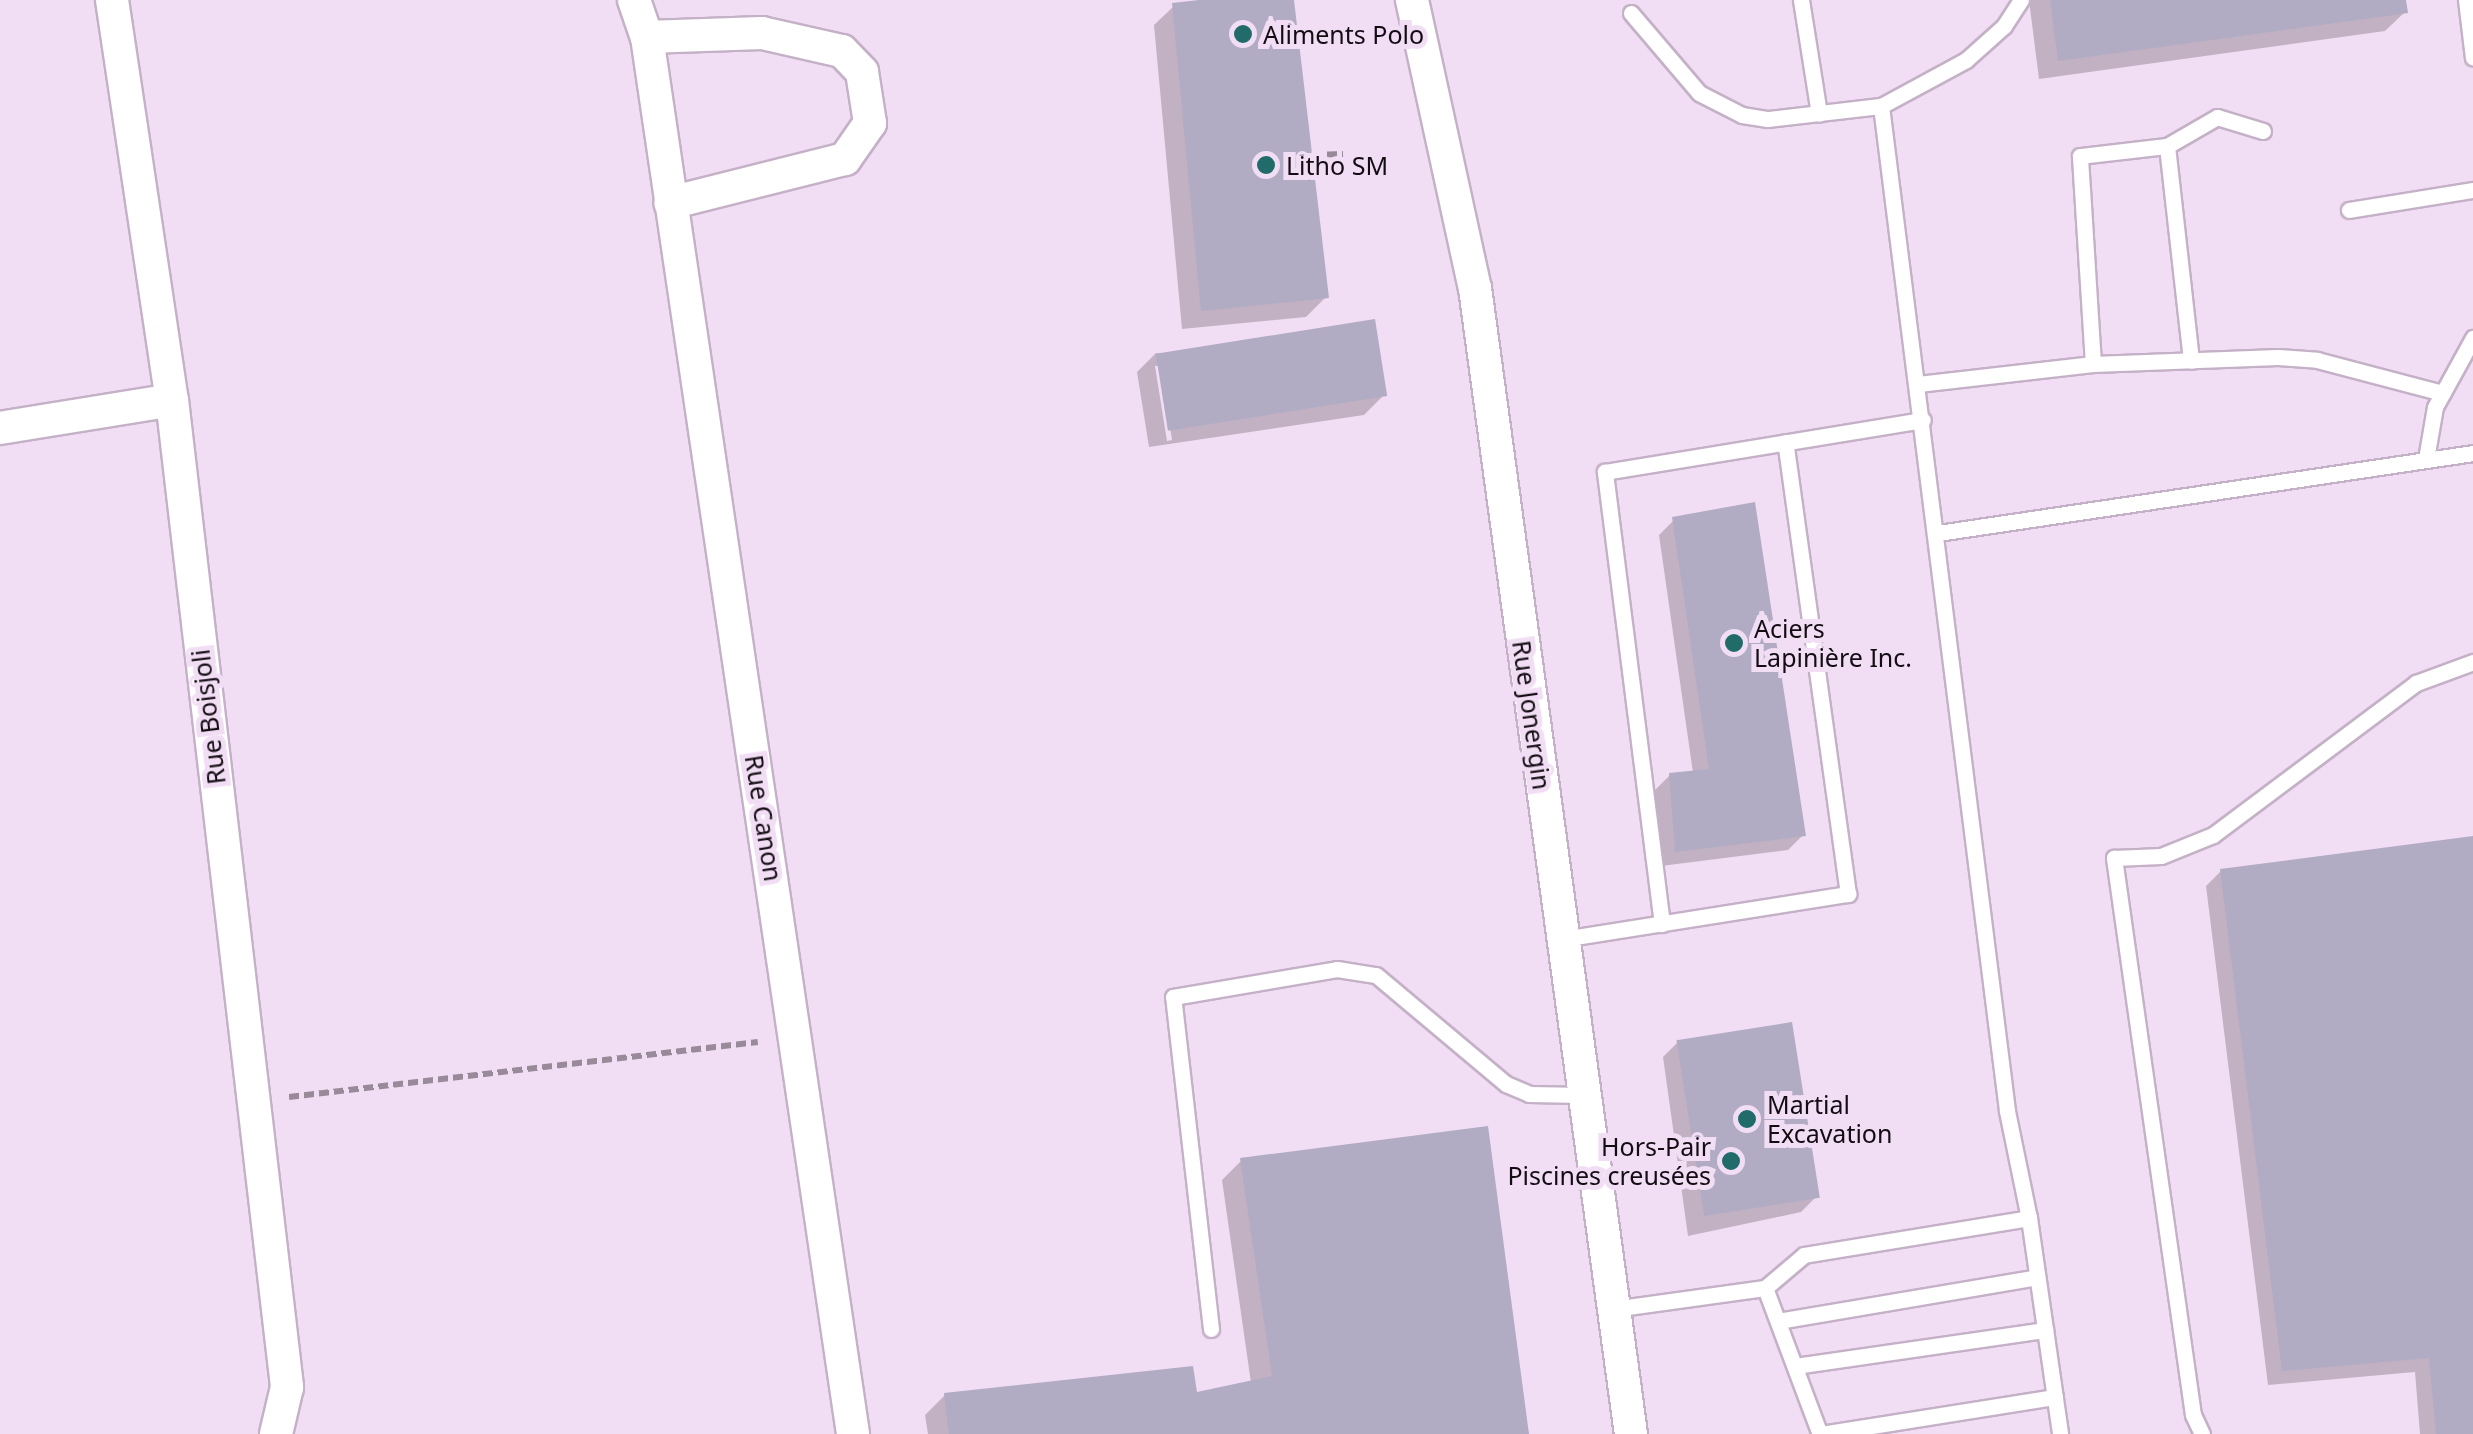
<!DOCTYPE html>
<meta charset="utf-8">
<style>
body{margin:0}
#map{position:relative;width:2473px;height:1434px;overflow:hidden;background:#f2def4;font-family:"Noto Sans",sans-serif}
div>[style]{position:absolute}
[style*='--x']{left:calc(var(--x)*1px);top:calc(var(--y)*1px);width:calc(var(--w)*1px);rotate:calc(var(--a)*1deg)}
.shadow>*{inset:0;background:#0003}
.building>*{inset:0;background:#b1abc4;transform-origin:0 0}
.path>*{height:6px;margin-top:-3px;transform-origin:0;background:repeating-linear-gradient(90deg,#998a9a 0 10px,transparent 0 15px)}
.roads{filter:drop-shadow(2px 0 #c5b1c7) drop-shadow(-2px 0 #c5b1c7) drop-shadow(0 2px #c5b1c7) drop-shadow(0 -2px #c5b1c7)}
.lane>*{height:15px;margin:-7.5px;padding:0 7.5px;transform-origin:7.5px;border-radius:7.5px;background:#fff}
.street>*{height:32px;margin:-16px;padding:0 16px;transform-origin:16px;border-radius:16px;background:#fff}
.dots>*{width:28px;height:28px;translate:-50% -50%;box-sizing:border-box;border:5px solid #f2def4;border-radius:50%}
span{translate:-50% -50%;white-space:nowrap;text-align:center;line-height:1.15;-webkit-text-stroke:10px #f2def4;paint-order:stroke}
.poi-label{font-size:25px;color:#130c13}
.left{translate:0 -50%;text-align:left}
.right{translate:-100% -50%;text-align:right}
.street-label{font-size:25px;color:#130c13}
</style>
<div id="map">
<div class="shadow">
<div style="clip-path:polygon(1220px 0,1291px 0,1326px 297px,1306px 317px,1182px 329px,1154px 25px,1174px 6px)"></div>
<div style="clip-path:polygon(2029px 0,2403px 0,2405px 12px,2385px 31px,2039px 79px)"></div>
<div style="clip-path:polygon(evenodd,1156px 353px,1384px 395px,1364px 415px,1149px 447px,1137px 372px,1156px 353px,1155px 366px,1160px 366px,1172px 440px,1167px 441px,1155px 366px)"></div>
<div style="clip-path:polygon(1674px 520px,1803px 835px,1788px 850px,1661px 866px,1655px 790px,1670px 775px,1693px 773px,1659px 535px)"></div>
<div style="clip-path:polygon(2473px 838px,2473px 1434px,2420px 1434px,2415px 1372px,2268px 1385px,2206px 886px,2221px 871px)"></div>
<div style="clip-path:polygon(1678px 1042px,1816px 1197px,1801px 1212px,1688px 1236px,1663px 1057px)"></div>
<div style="clip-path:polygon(1241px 1161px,1526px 1434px,928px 1434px,925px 1415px,945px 1395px,1195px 1395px,1251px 1383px,1222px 1180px)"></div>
</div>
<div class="building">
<div style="clip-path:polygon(1199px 0,1294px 0,1329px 298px,1201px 311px,1172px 3px)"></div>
<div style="clip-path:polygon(2050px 0,2406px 0,2408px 13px,2058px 61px)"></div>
<div style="left:1375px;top:319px;width:78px;height:222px;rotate:81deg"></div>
<div style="clip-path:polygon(1755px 502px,1806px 836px,1675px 852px,1669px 773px,1709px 769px,1672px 517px)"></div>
<div style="clip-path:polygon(2473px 836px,2473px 1434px,2436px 1434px,2429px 1358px,2282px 1371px,2220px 869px)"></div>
<div style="left:1792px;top:1022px;width:178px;height:117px;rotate:81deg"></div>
<div style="clip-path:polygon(1488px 1126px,1529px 1434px,949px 1434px,944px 1393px,1193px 1366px,1197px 1392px,1272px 1376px,1240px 1158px)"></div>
</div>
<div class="path">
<div style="--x:1312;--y:155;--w:31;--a:-2"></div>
<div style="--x:289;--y:1097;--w:472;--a:-6.7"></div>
</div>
<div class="roads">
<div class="lane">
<div style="--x:1801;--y:0;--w:115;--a:81"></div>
<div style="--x:2466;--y:0;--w:58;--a:83.1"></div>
<div style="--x:1631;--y:13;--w:105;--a:49.6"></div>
<div style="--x:1699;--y:93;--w:48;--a:27.1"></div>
<div style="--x:1742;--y:115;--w:26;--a:9"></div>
<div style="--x:1768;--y:119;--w:114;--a:-6.6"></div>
<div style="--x:1881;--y:106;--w:1013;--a:82.85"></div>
<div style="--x:2007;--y:1111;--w:109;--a:78.4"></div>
<div style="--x:1881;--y:106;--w:97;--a:-28.4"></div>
<div style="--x:1966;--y:60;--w:51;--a:-41.8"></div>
<div style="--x:2004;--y:26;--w:31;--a:-57"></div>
<div style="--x:2167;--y:146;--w:58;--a:-30.1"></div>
<div style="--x:2217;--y:117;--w:48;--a:16.9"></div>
<div style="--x:2349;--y:210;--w:126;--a:-9.2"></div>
<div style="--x:2093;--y:364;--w:208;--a:-93.6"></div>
<div style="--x:2080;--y:156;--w:88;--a:-6.6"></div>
<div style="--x:2167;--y:146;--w:216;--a:83.6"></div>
<div style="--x:1918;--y:384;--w:176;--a:-6.5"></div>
<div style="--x:2093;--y:364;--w:185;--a:-2.2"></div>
<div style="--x:2278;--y:357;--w:39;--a:4"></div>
<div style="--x:2317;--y:360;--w:130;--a:14.7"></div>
<div style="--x:2426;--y:459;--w:53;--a:-80.2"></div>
<div style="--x:2435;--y:407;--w:79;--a:-61.2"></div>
<div style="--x:1938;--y:533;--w:541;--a:-8.5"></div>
<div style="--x:1662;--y:924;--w:456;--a:-97.2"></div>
<div style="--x:1605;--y:472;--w:322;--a:-9.3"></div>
<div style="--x:1563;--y:939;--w:289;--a:-9"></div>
<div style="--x:1848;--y:894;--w:456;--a:-97.9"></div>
<div style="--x:1765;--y:1288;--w:156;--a:69.4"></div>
<div style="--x:1613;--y:1309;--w:153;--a:-7.9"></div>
<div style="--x:1765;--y:1288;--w:51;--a:-40.2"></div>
<div style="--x:1804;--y:1255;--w:228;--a:-9.3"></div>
<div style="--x:2029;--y:1218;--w:218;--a:81.8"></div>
<div style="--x:1778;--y:1321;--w:263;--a:-9.6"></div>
<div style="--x:1211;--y:1329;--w:334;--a:-96.5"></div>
<div style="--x:1173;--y:997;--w:166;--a:-9.7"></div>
<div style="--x:1337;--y:969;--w:39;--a:9"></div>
<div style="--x:1376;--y:975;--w:170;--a:40"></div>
<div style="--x:1506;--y:1084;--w:25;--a:23"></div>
<div style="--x:1529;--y:1094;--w:55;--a:1"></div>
<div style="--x:1795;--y:1366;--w:253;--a:-8.2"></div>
<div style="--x:1821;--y:1434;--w:237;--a:-9"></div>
<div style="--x:2202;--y:1434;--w:21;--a:-115"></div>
<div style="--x:2193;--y:1415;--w:563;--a:-98.07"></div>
<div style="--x:2114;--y:858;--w:47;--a:-2.4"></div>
<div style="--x:2161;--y:856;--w:56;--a:-22"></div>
<div style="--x:2213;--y:835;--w:254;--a:-36.8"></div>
<div style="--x:2416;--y:683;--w:61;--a:-20.2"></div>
</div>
<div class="street">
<div style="--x:112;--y:0;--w:404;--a:81.5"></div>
<div style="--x:172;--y:400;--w:994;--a:83.35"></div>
<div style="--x:287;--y:1387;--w:48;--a:103.2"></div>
<div style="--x:634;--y:0;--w:39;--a:71"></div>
<div style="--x:647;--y:37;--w:1412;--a:81.61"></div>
<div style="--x:1412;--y:0;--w:295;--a:77.7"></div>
<div style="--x:1475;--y:288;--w:1157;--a:82.25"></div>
<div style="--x:647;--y:37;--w:115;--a:-2"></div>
<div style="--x:762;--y:33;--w:82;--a:12.7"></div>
<div style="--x:842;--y:51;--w:29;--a:46"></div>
<div style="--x:862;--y:72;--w:52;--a:81.1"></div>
<div style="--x:870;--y:123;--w:44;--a:124.8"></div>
<div style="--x:845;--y:159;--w:180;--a:165.9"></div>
<div style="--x:0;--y:428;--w:174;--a:-9.2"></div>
</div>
</div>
<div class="dots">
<div style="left:1243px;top:34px;background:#216c6a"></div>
<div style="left:1266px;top:165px;background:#216c6a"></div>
<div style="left:1734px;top:643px;background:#216c6a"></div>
<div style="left:1747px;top:1119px;background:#216c6a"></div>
<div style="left:1731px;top:1161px;background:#216c6a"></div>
</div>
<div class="poi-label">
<span class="left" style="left:1263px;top:34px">Aliments Polo</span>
<span class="left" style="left:1286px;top:165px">Litho SM</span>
<span class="left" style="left:1754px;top:643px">Aciers<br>Lapinière Inc.</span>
<span class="left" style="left:1767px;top:1119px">Martial<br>Excavation</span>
<span class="right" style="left:1711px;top:1161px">Hors-Pair<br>Piscines creusées</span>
</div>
<div class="street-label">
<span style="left:1532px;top:715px;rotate:82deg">Rue Jonergin</span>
<span style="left:208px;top:717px;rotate:-97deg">Rue Boisjoli</span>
<span style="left:764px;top:818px;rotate:81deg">Rue Canon</span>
</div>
</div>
